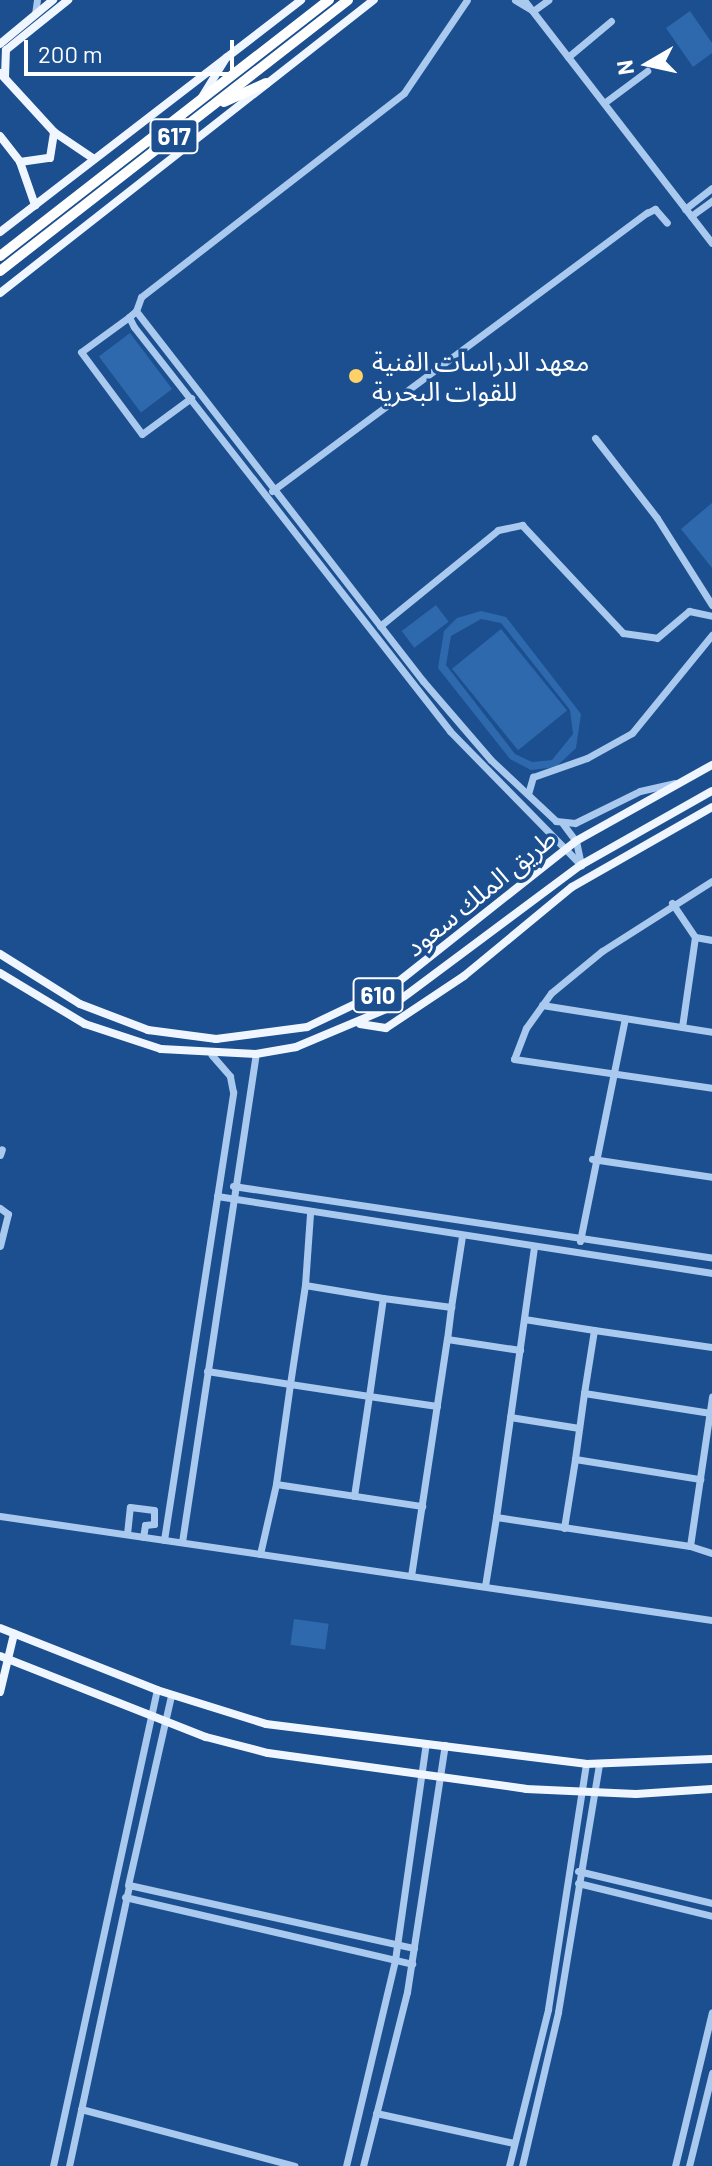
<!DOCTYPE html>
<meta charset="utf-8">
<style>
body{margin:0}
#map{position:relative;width:712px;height:2166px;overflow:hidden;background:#1b4f8f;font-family:Barlow,"Noto Sans Arabic",sans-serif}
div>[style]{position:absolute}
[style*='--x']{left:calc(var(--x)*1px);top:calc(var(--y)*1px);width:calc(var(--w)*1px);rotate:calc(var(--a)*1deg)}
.green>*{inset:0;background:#2e69ad;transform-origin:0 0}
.minor>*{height:7px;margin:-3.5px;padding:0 3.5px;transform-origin:3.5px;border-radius:3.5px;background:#a9c9ee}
.major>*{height:8px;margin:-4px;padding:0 4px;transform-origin:4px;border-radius:4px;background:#f0f6ff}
.highway>*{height:10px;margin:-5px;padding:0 5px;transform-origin:5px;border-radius:5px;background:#fff}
.dots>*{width:22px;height:22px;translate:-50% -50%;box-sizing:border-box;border:4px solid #1b4f8f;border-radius:50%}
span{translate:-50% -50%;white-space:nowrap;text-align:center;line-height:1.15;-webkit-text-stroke:7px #1b4f8f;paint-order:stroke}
.shield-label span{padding:2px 6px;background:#1b4f8f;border:2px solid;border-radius:6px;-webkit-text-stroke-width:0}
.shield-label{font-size:24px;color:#fff;font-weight:700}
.poi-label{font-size:26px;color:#fff}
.left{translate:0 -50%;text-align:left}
.street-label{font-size:26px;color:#fff}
.north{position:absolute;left:608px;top:24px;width:80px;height:80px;-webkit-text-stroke:6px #1b4f8f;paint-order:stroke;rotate:261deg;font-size:22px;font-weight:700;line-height:32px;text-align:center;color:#fff}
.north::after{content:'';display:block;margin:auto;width:28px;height:36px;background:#fff;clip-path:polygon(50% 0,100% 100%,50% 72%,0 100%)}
.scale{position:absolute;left:24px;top:40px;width:210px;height:36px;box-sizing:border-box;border:4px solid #fff;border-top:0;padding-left:10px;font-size:24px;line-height:28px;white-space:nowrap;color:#fff;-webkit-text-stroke:6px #1b4f8f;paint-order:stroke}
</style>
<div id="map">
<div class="green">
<div style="clip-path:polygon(690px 11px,712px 43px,712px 53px,693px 67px,666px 28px)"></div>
<div style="left:130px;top:333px;width:70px;height:39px;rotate:53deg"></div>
<div style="clip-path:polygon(712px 503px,712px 568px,681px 529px)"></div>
<div style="left:436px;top:605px;width:21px;height:43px;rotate:53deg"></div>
<div style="clip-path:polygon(evenodd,481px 611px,506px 617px,581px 714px,576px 748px,556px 767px,531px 770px,510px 759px,438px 668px,444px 631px,457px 618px,481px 611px,481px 619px,501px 623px,570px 710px,573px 734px,552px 760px,532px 762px,515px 754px,446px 665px,451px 636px,481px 619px)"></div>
<div style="left:501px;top:629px;width:105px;height:63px;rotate:51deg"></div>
<div style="left:294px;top:1619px;width:35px;height:26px;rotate:8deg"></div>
</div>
<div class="minor">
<div style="--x:515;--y:0;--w:21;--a:31"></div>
<div style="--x:533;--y:11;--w:19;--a:-36"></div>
<div style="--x:524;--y:0;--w:307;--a:52.3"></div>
<div style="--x:35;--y:14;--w:14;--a:-82"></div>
<div style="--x:568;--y:57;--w:56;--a:-39.9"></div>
<div style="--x:604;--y:103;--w:54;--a:-36.7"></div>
<div style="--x:685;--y:209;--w:34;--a:-38"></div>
<div style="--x:691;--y:216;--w:26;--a:-36"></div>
<div style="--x:136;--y:311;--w:15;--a:-70"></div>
<div style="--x:141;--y:297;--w:333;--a:-37.8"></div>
<div style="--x:404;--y:93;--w:112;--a:-55.9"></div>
<div style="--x:129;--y:317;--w:59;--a:143.9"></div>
<div style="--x:81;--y:352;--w:102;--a:53.4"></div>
<div style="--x:142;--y:434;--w:61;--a:-36.3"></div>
<div style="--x:595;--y:438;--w:101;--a:52.2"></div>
<div style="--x:657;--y:518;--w:103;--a:57.7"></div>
<div style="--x:272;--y:491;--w:467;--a:-36.6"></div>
<div style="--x:647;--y:213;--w:9;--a:-27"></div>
<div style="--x:655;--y:209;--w:18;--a:49"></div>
<div style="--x:380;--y:626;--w:152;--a:-39.1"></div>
<div style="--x:498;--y:530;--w:25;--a:-12"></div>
<div style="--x:522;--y:525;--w:148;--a:46.9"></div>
<div style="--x:623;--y:633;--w:34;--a:8"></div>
<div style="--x:657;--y:638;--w:42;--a:-40.2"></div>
<div style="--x:689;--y:611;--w:24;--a:12"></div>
<div style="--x:528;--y:794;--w:18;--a:-74"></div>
<div style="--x:533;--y:777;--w:57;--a:-19.4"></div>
<div style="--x:587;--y:758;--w:51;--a:-29.1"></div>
<div style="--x:632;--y:733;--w:127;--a:-50.8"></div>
<div style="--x:563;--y:824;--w:21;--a:53"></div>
<div style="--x:576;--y:841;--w:25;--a:78"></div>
<div style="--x:581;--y:865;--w:187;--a:-134.4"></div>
<div style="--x:450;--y:731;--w:513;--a:-128.03"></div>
<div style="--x:134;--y:327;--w:11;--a:-117"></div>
<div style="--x:129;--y:317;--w:9;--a:-41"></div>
<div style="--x:136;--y:311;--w:468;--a:52.2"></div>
<div style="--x:423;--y:681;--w:104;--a:49.3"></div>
<div style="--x:491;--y:760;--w:89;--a:43.2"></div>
<div style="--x:556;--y:821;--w:19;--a:6"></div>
<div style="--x:575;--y:823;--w:72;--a:-26.2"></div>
<div style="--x:640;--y:791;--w:35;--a:-13"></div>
<div style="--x:712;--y:881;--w:130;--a:147.5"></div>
<div style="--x:602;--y:951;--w:66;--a:140.5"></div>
<div style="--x:551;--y:993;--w:43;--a:125.5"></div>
<div style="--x:526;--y:1028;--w:33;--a:111"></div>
<div style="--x:514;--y:1059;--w:200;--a:8.3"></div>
<div style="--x:672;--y:903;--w:41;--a:55.9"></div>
<div style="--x:695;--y:937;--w:17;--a:10"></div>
<div style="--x:542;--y:1005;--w:172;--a:9"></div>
<div style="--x:682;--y:1027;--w:91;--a:-81.8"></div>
<div style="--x:0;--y:1155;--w:6;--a:-72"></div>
<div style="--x:592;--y:1159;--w:121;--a:8.5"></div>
<div style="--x:233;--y:1186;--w:484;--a:8.5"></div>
<div style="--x:217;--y:1196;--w:501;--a:8.84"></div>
<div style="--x:0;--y:1208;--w:10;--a:37"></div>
<div style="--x:8;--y:1214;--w:33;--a:104"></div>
<div style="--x:580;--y:1241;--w:227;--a:-78.6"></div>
<div style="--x:534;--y:1247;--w:273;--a:98"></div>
<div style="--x:496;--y:1517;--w:196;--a:8.5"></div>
<div style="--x:690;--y:1546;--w:151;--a:-81.6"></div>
<div style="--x:305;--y:1285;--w:72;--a:-86"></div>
<div style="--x:451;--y:1307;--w:72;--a:-81.2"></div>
<div style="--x:524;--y:1319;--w:71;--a:8.9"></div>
<div style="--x:594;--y:1330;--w:64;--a:99"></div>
<div style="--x:584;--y:1393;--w:128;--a:9"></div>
<div style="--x:594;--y:1330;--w:119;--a:8.2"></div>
<div style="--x:207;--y:1371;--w:84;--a:8.9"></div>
<div style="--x:290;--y:1384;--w:101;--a:98"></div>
<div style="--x:276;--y:1484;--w:148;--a:8.6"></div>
<div style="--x:584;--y:1393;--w:67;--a:97.8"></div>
<div style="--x:575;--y:1459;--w:127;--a:9.1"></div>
<div style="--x:437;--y:1406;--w:69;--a:-171.6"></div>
<div style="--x:369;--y:1396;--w:99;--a:-81.9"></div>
<div style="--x:383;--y:1298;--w:69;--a:7.5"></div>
<div style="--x:451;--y:1307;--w:32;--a:97"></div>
<div style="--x:510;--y:1417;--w:70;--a:9.1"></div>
<div style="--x:354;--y:1496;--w:101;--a:-81.5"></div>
<div style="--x:369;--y:1396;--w:80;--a:-171.4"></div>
<div style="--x:290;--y:1384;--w:100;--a:-81.4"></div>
<div style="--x:305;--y:1285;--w:79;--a:9.5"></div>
<div style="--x:0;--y:1516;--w:720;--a:8.31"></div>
<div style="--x:564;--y:1528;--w:70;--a:-80.9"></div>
<div style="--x:127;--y:1534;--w:27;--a:-84"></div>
<div style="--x:130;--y:1507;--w:24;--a:7"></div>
<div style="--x:154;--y:1510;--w:14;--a:90"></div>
<div style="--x:154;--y:1524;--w:9;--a:174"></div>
<div style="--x:145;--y:1525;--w:12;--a:99"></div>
<div style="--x:164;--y:1540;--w:453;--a:-81.2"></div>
<div style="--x:233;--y:1092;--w:16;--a:-101"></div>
<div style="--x:230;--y:1076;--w:28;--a:-131"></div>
<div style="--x:182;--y:1542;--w:494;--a:-81.4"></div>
<div style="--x:690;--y:1546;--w:23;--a:18"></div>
<div style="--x:260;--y:1554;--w:72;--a:-77.1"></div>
<div style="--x:411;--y:1576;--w:240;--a:-81.4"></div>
<div style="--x:447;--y:1339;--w:74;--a:8.6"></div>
<div style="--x:485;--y:1586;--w:70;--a:-80.9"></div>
<div style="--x:578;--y:1871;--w:138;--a:13.4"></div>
<div style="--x:578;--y:1883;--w:138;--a:13.8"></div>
<div style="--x:128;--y:1885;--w:195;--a:-77.2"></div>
<div style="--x:125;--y:1897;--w:295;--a:13.1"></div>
<div style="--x:81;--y:2109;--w:221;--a:14.9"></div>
<div style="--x:376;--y:2113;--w:141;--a:12.3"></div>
<div style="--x:53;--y:2166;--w:487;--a:-77.7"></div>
<div style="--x:69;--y:2166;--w:287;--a:-77.9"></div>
<div style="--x:129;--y:1885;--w:292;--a:12.5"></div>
<div style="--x:346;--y:2166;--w:212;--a:-76.6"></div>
<div style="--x:395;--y:1960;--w:219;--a:-81.9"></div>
<div style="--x:363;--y:2166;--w:179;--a:-75.8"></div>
<div style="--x:407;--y:1992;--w:250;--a:-81.3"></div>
<div style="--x:509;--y:2166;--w:162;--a:-76"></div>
<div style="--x:548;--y:2009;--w:248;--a:-81.2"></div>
<div style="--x:522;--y:2166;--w:158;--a:-76.8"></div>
<div style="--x:558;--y:2012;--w:251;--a:-80.6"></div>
<div style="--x:675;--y:2166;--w:158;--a:-76.5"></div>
<div style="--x:689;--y:2166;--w:96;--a:-76.1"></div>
</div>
<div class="major">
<div style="--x:0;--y:44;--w:69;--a:-39.7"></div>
<div style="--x:0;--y:73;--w:80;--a:47.5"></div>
<div style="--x:54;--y:132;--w:48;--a:34"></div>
<div style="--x:5;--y:77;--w:27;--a:-88"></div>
<div style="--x:6;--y:50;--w:80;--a:-38.9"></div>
<div style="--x:202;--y:97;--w:46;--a:-58.4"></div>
<div style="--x:0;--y:136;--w:33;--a:52"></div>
<div style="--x:20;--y:162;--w:46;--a:70.8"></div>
<div style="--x:20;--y:162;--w:30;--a:-8"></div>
<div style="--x:50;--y:158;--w:26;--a:-81"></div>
<div style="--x:0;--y:232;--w:380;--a:-37.6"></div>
<div style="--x:0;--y:293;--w:475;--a:-38.1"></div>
<div style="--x:0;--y:954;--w:94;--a:32"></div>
<div style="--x:80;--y:1004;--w:73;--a:20.9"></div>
<div style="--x:148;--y:1030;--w:69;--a:7.5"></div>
<div style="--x:216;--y:1039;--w:92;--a:-7.5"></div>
<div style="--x:307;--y:1027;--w:95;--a:-25.5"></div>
<div style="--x:393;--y:986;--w:233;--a:-38.4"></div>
<div style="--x:576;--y:841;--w:156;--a:-29.2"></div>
<div style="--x:0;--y:973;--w:99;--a:31"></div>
<div style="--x:85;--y:1024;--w:80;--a:18.2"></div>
<div style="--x:161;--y:1049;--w:95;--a:3"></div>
<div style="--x:256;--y:1054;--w:41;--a:-9.9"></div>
<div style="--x:296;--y:1047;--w:101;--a:-22.8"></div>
<div style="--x:389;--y:1008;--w:239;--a:-36.7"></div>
<div style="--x:581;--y:865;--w:150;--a:-29.5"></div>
<div style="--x:360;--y:1024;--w:26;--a:9"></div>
<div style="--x:386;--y:1028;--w:94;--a:-33.7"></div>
<div style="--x:464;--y:976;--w:140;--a:-39.5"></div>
<div style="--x:572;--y:887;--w:161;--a:-29.7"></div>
<div style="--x:0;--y:1628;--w:169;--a:21.5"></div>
<div style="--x:157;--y:1690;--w:114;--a:17.3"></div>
<div style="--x:266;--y:1724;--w:322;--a:7.1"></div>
<div style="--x:586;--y:1764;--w:126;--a:-2.3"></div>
<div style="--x:0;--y:1656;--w:221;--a:21.5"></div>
<div style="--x:206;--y:1737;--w:64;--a:14.5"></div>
<div style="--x:268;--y:1753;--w:260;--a:7.9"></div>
<div style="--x:526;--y:1789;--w:110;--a:2.6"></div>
<div style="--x:636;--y:1794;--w:76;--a:-3.8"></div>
<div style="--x:0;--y:1692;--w:60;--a:-76.4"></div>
</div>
<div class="highway">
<div style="--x:224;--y:102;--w:46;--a:-24.3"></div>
<div style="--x:0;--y:256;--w:417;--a:-37.9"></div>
<div style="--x:0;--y:271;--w:441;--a:-37.9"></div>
</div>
<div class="dots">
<div style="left:356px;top:376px;background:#ffd166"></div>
</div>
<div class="shield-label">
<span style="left:174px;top:136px">617</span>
<span style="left:378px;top:995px">610</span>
</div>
<div class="poi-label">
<span class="left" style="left:372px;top:376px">معهد الدراسات الفنية<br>للقوات البحرية</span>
</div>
<div class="street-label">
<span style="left:480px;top:892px;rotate:-39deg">طريق الملك سعود</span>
</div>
<div class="north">N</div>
<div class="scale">200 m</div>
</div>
